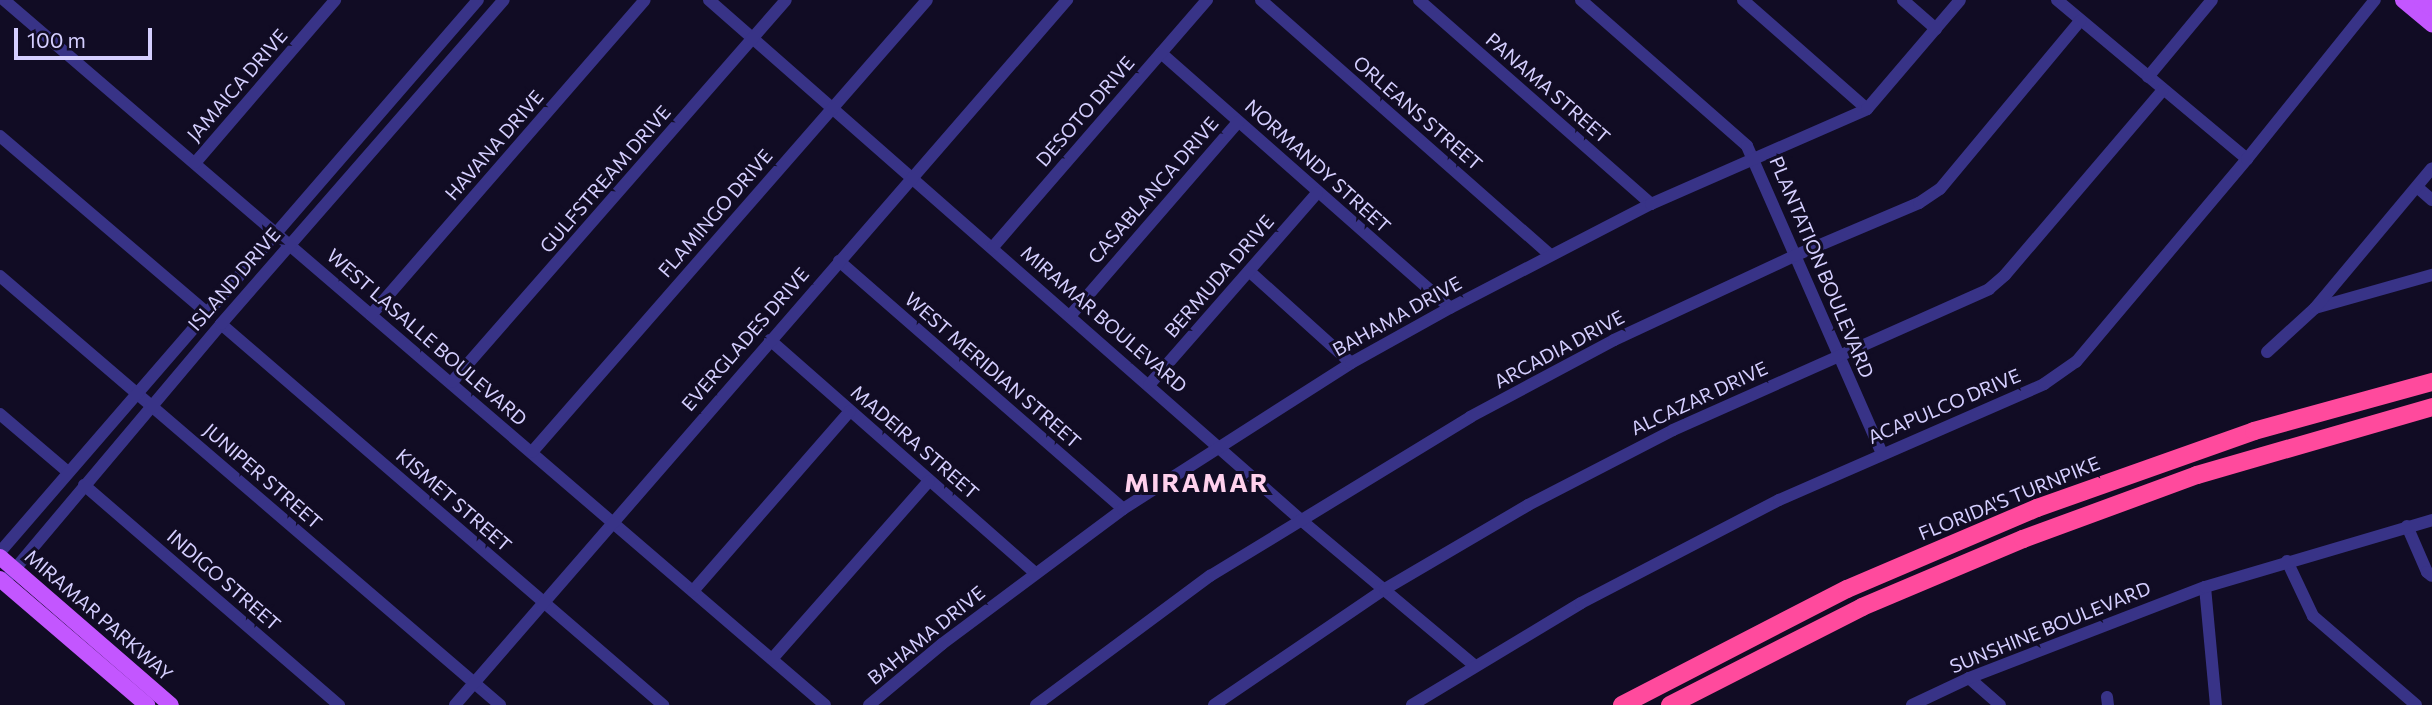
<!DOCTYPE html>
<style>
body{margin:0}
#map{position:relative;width:2432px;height:705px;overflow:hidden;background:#110c24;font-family:Commissioner,sans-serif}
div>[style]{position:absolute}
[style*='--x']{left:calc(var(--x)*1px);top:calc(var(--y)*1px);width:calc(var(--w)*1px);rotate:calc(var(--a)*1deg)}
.minor>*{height:12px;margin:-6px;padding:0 6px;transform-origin:6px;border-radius:6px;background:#383387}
.major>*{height:16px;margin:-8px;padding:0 8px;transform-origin:8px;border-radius:8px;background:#c356ff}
.highway>*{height:18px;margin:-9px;padding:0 9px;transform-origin:9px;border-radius:9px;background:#ff4a9d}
span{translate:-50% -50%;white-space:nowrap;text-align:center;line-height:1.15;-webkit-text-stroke:6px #110c24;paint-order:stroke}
.street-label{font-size:19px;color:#d5cfff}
.district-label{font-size:26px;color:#ffd1ed;font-weight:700;letter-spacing:2px}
.scale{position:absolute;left:14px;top:28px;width:138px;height:32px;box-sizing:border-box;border:4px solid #d5cfff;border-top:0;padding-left:9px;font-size:21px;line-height:24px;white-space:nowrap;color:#d5cfff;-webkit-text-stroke:5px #110c24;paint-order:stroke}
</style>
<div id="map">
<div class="minor">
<div style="--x:4;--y:0;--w:1082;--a:40.65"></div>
<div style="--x:709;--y:0;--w:788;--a:41.3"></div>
<div style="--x:1301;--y:520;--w:227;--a:40"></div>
<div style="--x:1261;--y:0;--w:385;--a:41.4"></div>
<div style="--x:1419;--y:0;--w:309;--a:41.3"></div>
<div style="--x:1581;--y:0;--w:221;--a:41.3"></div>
<div style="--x:1747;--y:146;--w:335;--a:66.3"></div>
<div style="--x:1743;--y:0;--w:165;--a:41.3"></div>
<div style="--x:1903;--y:0;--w:44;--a:41.3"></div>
<div style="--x:2057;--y:0;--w:248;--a:39.9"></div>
<div style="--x:1161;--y:53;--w:385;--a:41.4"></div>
<div style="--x:2148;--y:77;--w:100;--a:-50.3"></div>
<div style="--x:0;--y:136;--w:271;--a:40.5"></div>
<div style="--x:195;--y:163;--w:215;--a:-49.3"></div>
<div style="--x:2417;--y:187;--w:20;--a:41"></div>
<div style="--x:993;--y:247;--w:327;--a:-49.1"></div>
<div style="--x:839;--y:261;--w:377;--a:41.1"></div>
<div style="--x:1249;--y:271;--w:137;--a:42"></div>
<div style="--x:0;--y:276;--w:659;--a:40.63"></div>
<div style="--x:2315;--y:308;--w:122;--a:-15.8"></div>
<div style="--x:371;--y:315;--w:417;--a:-49"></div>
<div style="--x:1070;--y:316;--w:257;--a:-49.1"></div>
<div style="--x:221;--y:324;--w:584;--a:40.76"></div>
<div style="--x:770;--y:340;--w:353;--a:41.3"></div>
<div style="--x:2267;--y:352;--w:65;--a:-42.5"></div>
<div style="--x:2315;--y:308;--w:182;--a:-50.1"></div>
<div style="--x:452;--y:382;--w:507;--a:-48.84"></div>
<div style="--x:1149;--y:385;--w:255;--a:-48.8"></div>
<div style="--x:0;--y:414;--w:89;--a:40.5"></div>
<div style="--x:532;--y:452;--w:600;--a:-48.85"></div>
<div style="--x:84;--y:485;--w:337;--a:40.8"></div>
<div style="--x:2407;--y:526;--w:50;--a:66.5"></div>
<div style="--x:2427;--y:572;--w:6;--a:39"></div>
<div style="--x:0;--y:552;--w:730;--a:-49.11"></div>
<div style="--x:2287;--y:561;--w:61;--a:64.7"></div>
<div style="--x:2313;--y:616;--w:136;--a:40.8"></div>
<div style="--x:9;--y:576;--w:329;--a:-49.9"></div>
<div style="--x:221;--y:324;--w:430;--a:-48.9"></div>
<div style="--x:2205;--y:587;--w:119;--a:84.7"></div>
<div style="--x:693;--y:591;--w:239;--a:-48.9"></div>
<div style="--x:772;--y:659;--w:237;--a:-48.6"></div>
<div style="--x:1969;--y:678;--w:41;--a:41.1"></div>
<div style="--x:2107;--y:697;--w:8;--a:83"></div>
<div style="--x:455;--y:705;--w:934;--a:-49.04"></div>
<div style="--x:869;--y:705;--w:95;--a:-39.9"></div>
<div style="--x:942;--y:644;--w:226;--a:-36.7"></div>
<div style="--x:1123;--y:509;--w:271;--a:-32.6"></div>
<div style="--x:1351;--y:363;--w:113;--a:-29.1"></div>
<div style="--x:1450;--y:308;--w:226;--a:-27.4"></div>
<div style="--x:1651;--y:204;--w:236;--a:-23.7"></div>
<div style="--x:1867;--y:109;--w:143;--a:-49.5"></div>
<div style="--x:1036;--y:705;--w:217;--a:-36.6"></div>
<div style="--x:1210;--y:576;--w:305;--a:-31.4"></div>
<div style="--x:1470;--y:417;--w:163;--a:-28.1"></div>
<div style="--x:1614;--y:340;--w:199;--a:-25"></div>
<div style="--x:1794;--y:256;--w:136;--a:-23"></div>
<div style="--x:1919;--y:203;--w:25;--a:-34"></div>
<div style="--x:1940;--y:189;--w:219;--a:-50.2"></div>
<div style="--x:1214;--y:705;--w:207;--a:-34.2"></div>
<div style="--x:1385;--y:589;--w:166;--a:-30.4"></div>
<div style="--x:1528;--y:505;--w:163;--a:-27.3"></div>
<div style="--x:1673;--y:430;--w:346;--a:-24"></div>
<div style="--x:1989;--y:289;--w:21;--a:-41"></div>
<div style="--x:2005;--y:275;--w:243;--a:-49.5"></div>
<div style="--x:1412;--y:705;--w:197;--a:-31.1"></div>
<div style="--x:1581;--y:603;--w:223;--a:-27.5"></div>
<div style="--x:1779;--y:500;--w:289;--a:-23.6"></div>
<div style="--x:2044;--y:384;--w:39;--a:-35"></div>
<div style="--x:2076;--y:362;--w:265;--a:-49.9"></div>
<div style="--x:2247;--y:159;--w:204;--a:-51.2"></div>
<div style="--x:1912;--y:705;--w:63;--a:-25.3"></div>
<div style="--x:1969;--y:678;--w:253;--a:-21.1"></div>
<div style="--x:2205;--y:587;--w:237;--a:-16.4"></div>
</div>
<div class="major">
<div style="--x:2403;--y:0;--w:38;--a:40"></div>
<div style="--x:2422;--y:0;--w:13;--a:39"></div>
<div style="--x:0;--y:557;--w:226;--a:40.9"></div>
<div style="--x:0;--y:579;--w:194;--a:40.6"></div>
</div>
<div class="highway">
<div style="--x:1622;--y:705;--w:253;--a:-27.3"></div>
<div style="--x:1847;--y:589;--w:207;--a:-23.1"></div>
<div style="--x:2037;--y:508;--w:230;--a:-19.5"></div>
<div style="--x:2254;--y:431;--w:185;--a:-15.4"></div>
<div style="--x:1670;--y:705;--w:216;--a:-27"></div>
<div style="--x:1862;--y:607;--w:175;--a:-22.9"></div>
<div style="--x:2023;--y:539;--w:185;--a:-20.2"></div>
<div style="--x:2197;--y:475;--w:245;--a:-16.1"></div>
</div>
<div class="street-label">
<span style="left:237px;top:85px;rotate:-49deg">JAMAICA DRIVE</span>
<span style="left:1548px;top:88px;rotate:41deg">PANAMA STREET</span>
<span style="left:1085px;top:111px;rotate:-49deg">DESOTO DRIVE</span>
<span style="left:1418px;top:113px;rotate:41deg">ORLEANS STREET</span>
<span style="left:494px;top:145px;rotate:-49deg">HAVANA DRIVE</span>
<span style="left:1318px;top:166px;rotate:42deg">NORMANDY STREET</span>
<span style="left:605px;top:179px;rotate:-49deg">GULFSTREAM DRIVE</span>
<span style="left:1153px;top:190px;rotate:-49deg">CASABLANCA DRIVE</span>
<span style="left:715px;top:213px;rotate:-49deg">FLAMINGO DRIVE</span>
<span style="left:1822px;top:267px;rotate:67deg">PLANTATION BOULEVARD</span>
<span style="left:1219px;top:276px;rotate:-49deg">BERMUDA DRIVE</span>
<span style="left:234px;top:279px;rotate:-49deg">ISLAND DRIVE</span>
<span style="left:1397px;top:316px;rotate:-29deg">BAHAMA DRIVE</span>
<span style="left:1104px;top:319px;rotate:41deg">MIRAMAR BOULEVARD</span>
<span style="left:427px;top:337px;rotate:41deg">WEST LASALLE BOULEVARD</span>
<span style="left:745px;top:339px;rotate:-49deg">EVERGLADES DRIVE</span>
<span style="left:1559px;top:349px;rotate:-28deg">ARCADIA DRIVE</span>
<span style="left:993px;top:370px;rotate:41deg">WEST MERIDIAN STREET</span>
<span style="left:1699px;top:398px;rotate:-25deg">ALCAZAR DRIVE</span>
<span style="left:1944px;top:406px;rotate:-23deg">ACAPULCO DRIVE</span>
<span style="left:915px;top:442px;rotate:41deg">MADEIRA STREET</span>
<span style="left:263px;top:476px;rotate:41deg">JUNIPER STREET</span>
<span style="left:2009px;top:498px;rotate:-22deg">FLORIDA'S TURNPIKE</span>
<span style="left:454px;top:500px;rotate:41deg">KISMET STREET</span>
<span style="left:224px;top:580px;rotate:41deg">INDIGO STREET</span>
<span style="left:99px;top:615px;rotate:41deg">MIRAMAR PARKWAY</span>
<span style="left:2050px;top:627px;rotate:-22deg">SUNSHINE BOULEVARD</span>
<span style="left:926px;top:635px;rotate:-39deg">BAHAMA DRIVE</span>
</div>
<div class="district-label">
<span style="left:1197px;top:482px">MIRAMAR</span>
</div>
<div class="scale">100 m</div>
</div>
